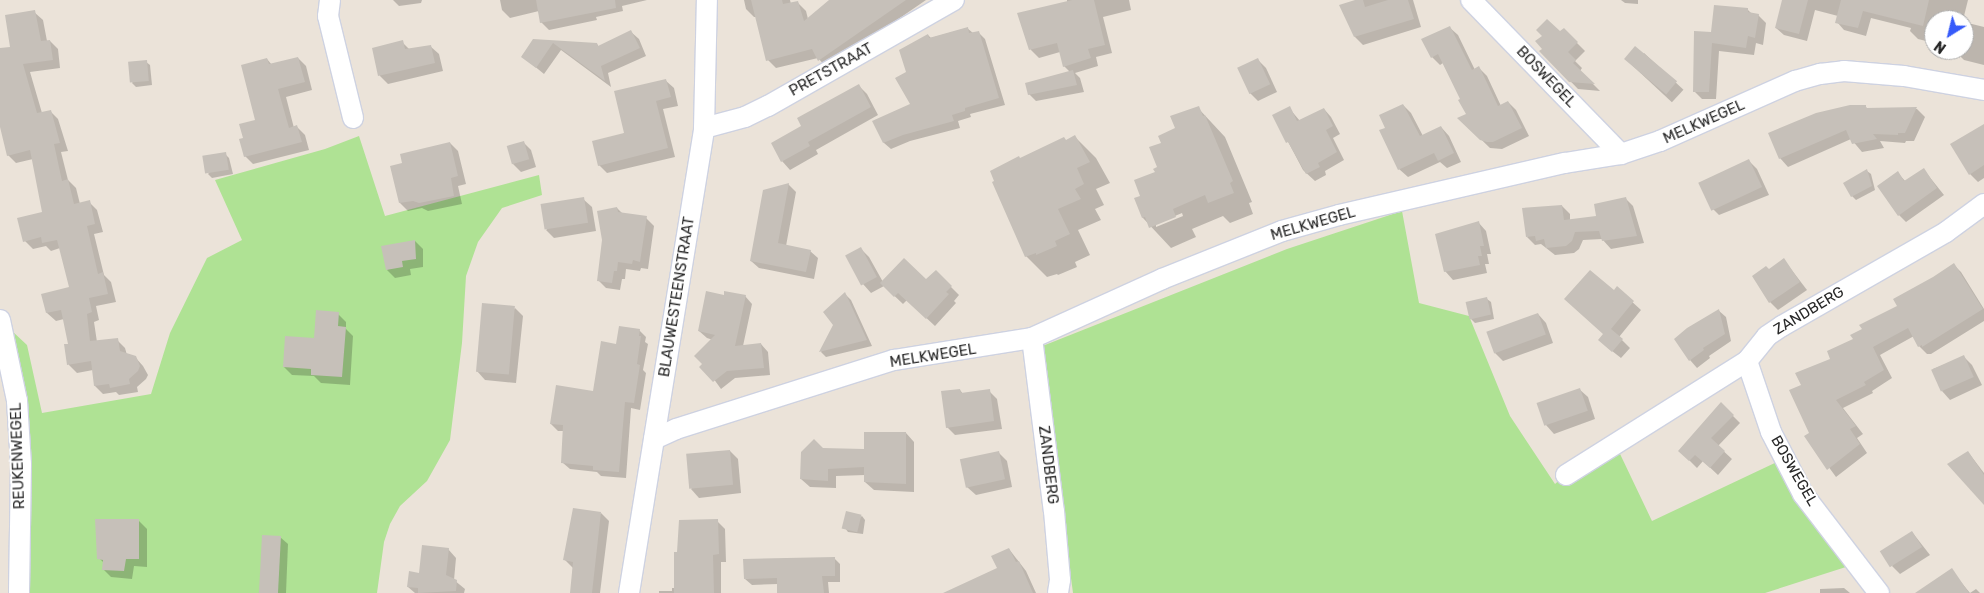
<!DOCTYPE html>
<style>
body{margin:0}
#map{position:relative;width:1984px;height:593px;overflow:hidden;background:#ebe3d9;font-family:Rubik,sans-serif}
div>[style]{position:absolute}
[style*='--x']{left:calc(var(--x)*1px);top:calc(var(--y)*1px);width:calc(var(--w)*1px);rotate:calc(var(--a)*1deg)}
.green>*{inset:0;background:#afe294}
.shadow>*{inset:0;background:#0003;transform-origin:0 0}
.building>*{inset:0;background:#c6c0b9;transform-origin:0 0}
.roads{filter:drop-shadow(1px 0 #ced2e1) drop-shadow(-1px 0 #ced2e1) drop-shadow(0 1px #ced2e1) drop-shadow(0 -1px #ced2e1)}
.street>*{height:20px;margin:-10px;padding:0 10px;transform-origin:10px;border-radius:10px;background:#fff}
span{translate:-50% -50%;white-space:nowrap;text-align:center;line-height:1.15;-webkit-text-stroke:4px #fff;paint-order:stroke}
.street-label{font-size:15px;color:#282828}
.north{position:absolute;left:1924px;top:10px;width:50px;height:50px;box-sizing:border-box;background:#fff;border:1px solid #a9a9a9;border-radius:50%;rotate:216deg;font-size:14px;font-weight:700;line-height:20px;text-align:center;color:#282828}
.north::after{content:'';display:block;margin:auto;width:18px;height:22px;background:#365afa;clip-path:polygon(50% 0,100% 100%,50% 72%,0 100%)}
</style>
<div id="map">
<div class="green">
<div style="clip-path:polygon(359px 136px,385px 216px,539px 175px,542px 195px,502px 208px,478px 242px,466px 276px,462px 343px,450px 440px,427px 481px,400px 506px,390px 524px,384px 542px,377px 593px,26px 593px,12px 331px,27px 345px,42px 413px,151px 394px,170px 333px,207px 258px,242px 240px,215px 180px,325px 149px)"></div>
<div style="clip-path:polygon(1402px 211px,1419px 303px,1469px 316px,1510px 416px,1555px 484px,1611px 435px,1652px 521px,1779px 461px,1849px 566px,1765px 593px,1073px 593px,1040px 347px,1287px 249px)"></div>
</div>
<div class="shadow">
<div style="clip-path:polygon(393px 0,422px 0,421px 3px,399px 6px)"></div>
<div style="clip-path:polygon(500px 0,647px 0,622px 6px,623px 11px,596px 17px,597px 20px,549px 30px,541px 22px,539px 11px,510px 18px,502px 10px)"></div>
<div style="clip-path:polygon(744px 0,790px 0,791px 4px,798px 3px,806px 11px,808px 19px,834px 0,926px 0,827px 68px,818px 58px,776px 68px,768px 60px,756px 17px,754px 17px,746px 9px)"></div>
<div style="clip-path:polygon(1067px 0,1129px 0,1131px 10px,1103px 17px,1112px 53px,1096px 57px,1098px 66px,1075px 73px,1080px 78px,1084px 92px,1036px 101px,1029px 94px,1070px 72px,1064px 66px,1060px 52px,1039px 58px,1031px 50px,1019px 14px,1067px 2px)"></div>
<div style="clip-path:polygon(1360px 0,1413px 0,1421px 27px,1363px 45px,1355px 37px)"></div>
<div style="clip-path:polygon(1621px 0,1638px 0,1638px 4px,1625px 3px)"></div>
<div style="clip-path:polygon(1783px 0,1968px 0,1963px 20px,1934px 20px,1934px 43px,1918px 39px,1910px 31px,1911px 28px,1871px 18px,1866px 36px,1844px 30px,1837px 22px,1838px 16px,1815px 10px,1807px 41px,1784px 35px,1776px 28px)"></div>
<div style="clip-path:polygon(1748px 10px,1752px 14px,1758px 15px,1766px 23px,1763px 45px,1756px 43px,1754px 55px,1719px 51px,1716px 99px,1702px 99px,1694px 91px,1712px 33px)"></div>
<div style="clip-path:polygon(34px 12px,43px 20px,47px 41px,50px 41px,58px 49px,60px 68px,30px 72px,42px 113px,50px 111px,58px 119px,68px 151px,61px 152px,68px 180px,76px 188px,80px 204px,89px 202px,97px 210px,103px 232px,94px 234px,104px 275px,111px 282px,116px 302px,96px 306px,99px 320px,94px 322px,97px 342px,117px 340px,125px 348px,127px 355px,135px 357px,143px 366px,148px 375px,146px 379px,137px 387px,138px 392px,119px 395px,116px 392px,103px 394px,95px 386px,93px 370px,77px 373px,69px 365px,70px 345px,64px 319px,56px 321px,47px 313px,43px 295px,71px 288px,60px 248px,51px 251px,46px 246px,33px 249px,25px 241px,44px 213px,33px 159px,16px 163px,8px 155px,0 122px,0 49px,11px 48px)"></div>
<div style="clip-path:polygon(1964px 22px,1984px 27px,1984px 65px,1964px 60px,1956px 52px,1956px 50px,1964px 50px)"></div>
<div style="clip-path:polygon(1449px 27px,1458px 35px,1475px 70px,1479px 68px,1487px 76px,1501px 106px,1508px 102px,1516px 110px,1529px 136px,1502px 149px,1490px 148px,1460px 119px,1468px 115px,1462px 100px,1443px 63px,1440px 65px,1432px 57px)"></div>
<div style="clip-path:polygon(967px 28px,973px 33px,978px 32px,985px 39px,1005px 105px,970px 114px,971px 117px,958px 121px,960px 128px,910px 141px,891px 149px,884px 143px,874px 122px,912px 104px,907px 72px,928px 35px,931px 38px)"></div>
<div style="clip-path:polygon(1564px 30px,1585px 51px,1575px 61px,1582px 68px,1580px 71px,1600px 91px,1578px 89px,1541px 51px,1543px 49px,1543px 36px,1560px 33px)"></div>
<div style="clip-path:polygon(631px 32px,639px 39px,646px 56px,608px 73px,611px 87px,561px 50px,544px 74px,522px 56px,534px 40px,597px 44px,599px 47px)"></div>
<div style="clip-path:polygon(402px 42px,410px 50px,430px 46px,439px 54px,443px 71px,388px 84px,380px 76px,373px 49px)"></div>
<div style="left:1644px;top:53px;width:54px;height:17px;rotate:43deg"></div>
<div style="clip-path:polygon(298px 58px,306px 66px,312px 90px,286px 97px,294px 128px,297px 127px,305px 135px,309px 150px,253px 164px,245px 156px,244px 139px,257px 121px,267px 59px,272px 65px)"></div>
<div style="clip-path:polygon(1257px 59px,1266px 68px,1277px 92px,1258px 101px,1250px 93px)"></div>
<div style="clip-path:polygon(146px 62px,150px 65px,152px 85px,136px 87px,132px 83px)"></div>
<div style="clip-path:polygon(665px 80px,674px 88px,678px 106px,663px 109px,675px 157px,607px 173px,599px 165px)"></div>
<div style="clip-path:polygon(859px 86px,867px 94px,878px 115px,816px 150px,818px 154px,790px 170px,782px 161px,803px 127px)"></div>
<div style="clip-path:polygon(1403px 105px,1411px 113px,1423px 136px,1441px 127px,1449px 136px,1461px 162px,1447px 168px,1440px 162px,1408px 177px,1399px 169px,1387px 129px)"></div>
<div style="clip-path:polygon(1865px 106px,1868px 109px,1917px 109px,1925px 117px,1914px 141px,1906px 141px,1905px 143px,1880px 141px,1884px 148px,1862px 152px,1851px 139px,1788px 167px,1780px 158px)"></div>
<div style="clip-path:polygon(evenodd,1198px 108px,1225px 137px,1252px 202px,1249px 203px,1253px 214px,1230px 223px,1223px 216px,1192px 229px,1196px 237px,1171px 248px,1143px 218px,1136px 199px,1142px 197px,1159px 168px,1163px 143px,1198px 108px,1182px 213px,1183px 216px,1156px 227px,1156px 224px,1182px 213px)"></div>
<div style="clip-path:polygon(1289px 108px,1300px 121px,1324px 109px,1331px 117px,1340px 134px,1333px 138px,1344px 160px,1325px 171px,1326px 175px,1315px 181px,1303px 170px,1274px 115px)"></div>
<div style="clip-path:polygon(1984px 132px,1984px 178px,1978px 182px,1970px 174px)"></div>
<div style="clip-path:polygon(1075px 137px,1096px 158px,1110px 183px,1096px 189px,1104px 205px,1095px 209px,1101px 220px,1078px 230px,1090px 255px,1075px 262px,1077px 267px,1058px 275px,1057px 274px,1047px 277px,1026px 256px,1020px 159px)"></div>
<div style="clip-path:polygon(523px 142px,531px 150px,536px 167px,521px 172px,512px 163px)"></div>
<div style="clip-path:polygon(450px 143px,458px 151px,466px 184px,458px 186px,462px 204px,428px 211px,422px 208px,408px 211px,400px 203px,391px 167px,404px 164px)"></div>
<div style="clip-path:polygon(225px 154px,229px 158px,233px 174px,212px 178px,208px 174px)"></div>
<div style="clip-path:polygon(1749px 161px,1757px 169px,1769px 195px,1719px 215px,1711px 207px)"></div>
<div style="clip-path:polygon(1924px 170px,1944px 195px,1906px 222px,1899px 215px,1898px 173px,1906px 182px)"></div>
<div style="clip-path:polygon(1867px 171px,1871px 174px,1875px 190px,1856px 200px,1852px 196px)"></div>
<div style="clip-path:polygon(788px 184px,796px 192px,786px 246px,810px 251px,818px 258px,814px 279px,759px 268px,751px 261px)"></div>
<div style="clip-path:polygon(1625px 198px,1633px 206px,1644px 243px,1611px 249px,1602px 239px,1583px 240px,1579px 249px,1574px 253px,1555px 255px,1541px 244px,1535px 245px,1527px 237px,1562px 206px,1570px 214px,1570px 220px,1598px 217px)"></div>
<div style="clip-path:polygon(583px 199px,592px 207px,596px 231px,554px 238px,546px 230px)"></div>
<div style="clip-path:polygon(617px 208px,623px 214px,646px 218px,654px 226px,648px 269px,641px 268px,640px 271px,626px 269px,625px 279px,622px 279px,620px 290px,606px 288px,598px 280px)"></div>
<div style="clip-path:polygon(1478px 222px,1486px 231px,1491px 254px,1487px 254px,1489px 264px,1485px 264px,1487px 273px,1453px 280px,1445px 271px)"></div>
<div style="clip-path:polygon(415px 241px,423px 249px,423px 267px,410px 269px,411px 275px,395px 278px,387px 270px)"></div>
<div style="clip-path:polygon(861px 249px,869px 257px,883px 282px,926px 281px,936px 272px,959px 295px,954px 301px,956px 303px,935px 326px,907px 300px,903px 304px,884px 286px,871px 293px,863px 284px,847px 256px)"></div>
<div style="clip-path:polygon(1784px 260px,1807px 290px,1778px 310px,1770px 302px,1769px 271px)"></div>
<div style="clip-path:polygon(1954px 265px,1961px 272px,1984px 309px,1984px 321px,1931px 354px,1927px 354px,1919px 346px,1914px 336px,1880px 355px,1892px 378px,1872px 391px,1873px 393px,1843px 408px,1863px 434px,1857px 438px,1867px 453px,1836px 477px,1806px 436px,1810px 433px,1803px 386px,1854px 340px)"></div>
<div style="clip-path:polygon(1617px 288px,1641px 310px,1619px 337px,1630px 348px,1621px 358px,1607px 347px,1605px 335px,1614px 291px)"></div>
<div style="clip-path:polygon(845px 294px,851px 300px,872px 346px,826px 357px,821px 352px,835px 324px)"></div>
<div style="clip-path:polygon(745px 296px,752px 304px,743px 346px,761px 344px,768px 352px,770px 375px,735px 378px,721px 389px,703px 364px,713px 340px,707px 338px,699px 331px,725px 297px)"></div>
<div style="clip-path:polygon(1487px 299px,1491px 302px,1494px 319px,1475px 323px,1471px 319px)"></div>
<div style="clip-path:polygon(515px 308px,523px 316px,516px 383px,485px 380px,477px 371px)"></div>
<div style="clip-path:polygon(1718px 310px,1726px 317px,1731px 341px,1709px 356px,1710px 358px,1697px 368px,1690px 360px)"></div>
<div style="clip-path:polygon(338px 314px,346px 322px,346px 329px,353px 336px,350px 385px,321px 383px,314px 376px,292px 375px,284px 367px,315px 339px)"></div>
<div style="clip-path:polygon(1538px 314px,1546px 323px,1553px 343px,1503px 361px,1495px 353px)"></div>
<div style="clip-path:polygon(639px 330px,646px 337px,645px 342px,648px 344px,643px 370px,646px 373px,640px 410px,631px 408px,626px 478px,601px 476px,597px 472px,570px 469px,563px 463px,564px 431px,558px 431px,551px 424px,594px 393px)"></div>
<div style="clip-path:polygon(1964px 357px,1972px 365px,1982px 385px,1950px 400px,1942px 391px,1933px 369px)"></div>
<div style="clip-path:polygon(1579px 389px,1588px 397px,1595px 419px,1554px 434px,1546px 425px)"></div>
<div style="clip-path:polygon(960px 390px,963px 394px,989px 391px,997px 399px,1002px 429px,955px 435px,947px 427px)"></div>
<div style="clip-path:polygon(1721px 404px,1740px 423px,1718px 446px,1732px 459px,1718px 475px,1703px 461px,1697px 468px,1687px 458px)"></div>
<div style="clip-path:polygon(906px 433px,914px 442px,914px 492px,874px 490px,865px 482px,865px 475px,836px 476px,836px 488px,810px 487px,801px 479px,823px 449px,866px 450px)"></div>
<div style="clip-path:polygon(730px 451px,738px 459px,741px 493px,699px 498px,691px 489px)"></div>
<div style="clip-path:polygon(1968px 452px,1984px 473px,1984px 501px)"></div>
<div style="clip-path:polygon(999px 453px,1007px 461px,1012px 487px,976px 495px,967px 487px)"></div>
<div style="clip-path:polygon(601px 513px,609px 521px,600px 593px,571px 593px,573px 568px,565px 560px)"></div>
<div style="clip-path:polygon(862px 516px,865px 520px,863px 534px,848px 532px,845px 528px)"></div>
<div style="clip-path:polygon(139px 521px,147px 529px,147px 567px,134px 566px,132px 579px,111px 577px,103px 569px,104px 563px,99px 558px)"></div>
<div style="clip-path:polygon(717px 521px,725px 529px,726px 562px,721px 562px,721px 593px,659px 593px,659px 591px,672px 591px,672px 588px,676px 588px,679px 553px)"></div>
<div style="clip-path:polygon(1912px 532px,1930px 555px,1900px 574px,1892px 566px)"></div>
<div style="clip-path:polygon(280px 537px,288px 544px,286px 593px,261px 593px)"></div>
<div style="clip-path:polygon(448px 549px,456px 558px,454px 580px,465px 589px,464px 593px,415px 593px,408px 587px)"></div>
<div style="clip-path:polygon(1009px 549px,1026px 571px,1036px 593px,967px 593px,999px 569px)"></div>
<div style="clip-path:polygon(834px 558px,840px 564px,840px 582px,828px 582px,829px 593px,778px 593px,778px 584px,752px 585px,745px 579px)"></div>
<div style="clip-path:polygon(1951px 570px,1970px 593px,1976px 589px,1980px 593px,1927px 593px)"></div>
<div style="clip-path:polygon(1844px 588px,1850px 593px,1820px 593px,1820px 589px)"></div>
</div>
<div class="building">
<div style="clip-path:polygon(536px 0,615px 0,616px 8px,540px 23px)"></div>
<div style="clip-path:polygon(751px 0,782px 0,783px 4px,798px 1px,804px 21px,829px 0,906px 0,818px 61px,812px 49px,766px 61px)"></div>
<div style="clip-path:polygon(1072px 0,1094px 0,1105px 45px,1088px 49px,1091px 58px,1063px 67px,1057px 43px,1029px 50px,1017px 13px)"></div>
<div style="clip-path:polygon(1355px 0,1363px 0,1365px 7px,1388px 0,1408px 0,1414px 19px,1354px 37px,1339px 5px)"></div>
<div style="clip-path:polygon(1782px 0,1808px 0,1799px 34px,1775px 28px)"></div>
<div style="clip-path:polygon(1841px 0,1929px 0,1923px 26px,1863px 11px,1858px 28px,1835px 23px)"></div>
<div style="clip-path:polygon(1714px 5px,1748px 8px,1748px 12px,1759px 14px,1755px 38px,1748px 36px,1746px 48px,1712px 43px,1709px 92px,1693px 92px,1694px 31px,1711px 32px)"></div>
<div style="clip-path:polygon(35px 10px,41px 41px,50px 40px,53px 60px,23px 64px,37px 113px,51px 110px,60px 143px,54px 144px,62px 181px,68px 179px,74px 204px,90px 200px,95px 224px,87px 226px,98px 274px,103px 272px,108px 294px,89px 298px,92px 312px,87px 314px,90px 341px,118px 338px,120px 351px,136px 356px,140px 366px,138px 371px,129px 379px,130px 384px,110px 388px,109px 384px,94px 386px,91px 361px,67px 365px,64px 344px,68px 344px,61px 310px,46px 313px,41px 294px,69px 287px,57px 240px,42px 243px,41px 237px,23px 242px,17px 218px,42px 212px,30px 150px,7px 156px,0 127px,0 48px,10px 47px,5px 15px)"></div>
<div style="clip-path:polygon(1547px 19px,1560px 31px,1564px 28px,1578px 42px,1568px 52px,1576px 60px,1573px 63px,1595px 84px,1569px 82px,1539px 51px,1542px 49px,1535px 41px,1542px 36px,1536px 30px)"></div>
<div style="clip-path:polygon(1450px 26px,1472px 70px,1479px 66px,1498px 106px,1508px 101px,1522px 128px,1493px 142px,1487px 142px,1480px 140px,1457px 118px,1466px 114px,1458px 100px,1460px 99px,1438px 54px,1431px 58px,1421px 39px)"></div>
<div style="clip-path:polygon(968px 27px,969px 33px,979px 31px,999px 98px,965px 108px,965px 111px,952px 115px,954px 121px,903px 135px,883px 143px,872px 121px,910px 104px,895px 78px,906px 72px,899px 50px,928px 34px,929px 38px)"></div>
<div style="clip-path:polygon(631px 30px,640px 48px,601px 66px,605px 81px,553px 43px,536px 68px,521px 57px,533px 39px,597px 43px,598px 46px)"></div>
<div style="clip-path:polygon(403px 40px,405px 49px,431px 45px,435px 63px,378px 76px,372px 48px)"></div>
<div style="left:1635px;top:46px;width:55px;height:17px;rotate:40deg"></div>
<div style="clip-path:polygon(298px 57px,305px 82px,278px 89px,289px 128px,297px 125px,302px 142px,244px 157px,239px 139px,243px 138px,239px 124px,255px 120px,241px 65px,267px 58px,269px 64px)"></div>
<div style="left:1258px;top:58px;width:29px;height:23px;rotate:65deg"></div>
<div style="left:147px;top:60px;width:21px;height:19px;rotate:85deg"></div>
<div style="clip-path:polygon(1073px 70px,1077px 85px,1028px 95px,1025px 83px)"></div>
<div style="clip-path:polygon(666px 79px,671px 97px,656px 101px,668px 148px,598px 166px,592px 141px,624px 133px,614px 91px)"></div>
<div style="clip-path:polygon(859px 84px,871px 107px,808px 142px,810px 146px,781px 162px,771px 143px,801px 126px,797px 118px)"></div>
<div style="clip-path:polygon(1403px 104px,1420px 136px,1441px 126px,1454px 153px,1438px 161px,1434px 153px,1398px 170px,1379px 130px,1385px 128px,1379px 115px)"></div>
<div style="clip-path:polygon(1850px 105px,1866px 105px,1866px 108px,1917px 107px,1905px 133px,1898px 133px,1898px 135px,1873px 134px,1877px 139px,1852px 144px,1846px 130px,1779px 159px,1768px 133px,1816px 113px)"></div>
<div style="clip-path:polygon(1199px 106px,1203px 116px,1205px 115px,1233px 181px,1230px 183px,1234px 193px,1208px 203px,1205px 195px,1173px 209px,1176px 217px,1149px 228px,1145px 217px,1142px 218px,1134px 198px,1140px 196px,1134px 180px,1155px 172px,1153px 169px,1157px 167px,1149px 147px,1161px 143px,1158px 136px,1175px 128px,1170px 116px)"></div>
<div style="clip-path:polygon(1290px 106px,1297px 121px,1324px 108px,1333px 126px,1326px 130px,1337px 152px,1318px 163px,1320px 167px,1306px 174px,1288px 142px,1286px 143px,1272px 115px)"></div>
<div style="clip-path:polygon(1984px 124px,1984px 165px,1969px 175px,1950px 144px)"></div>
<div style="clip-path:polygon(1075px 135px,1090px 162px,1077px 168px,1084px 184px,1075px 189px,1081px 199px,1058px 209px,1070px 234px,1055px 241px,1057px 246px,1036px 255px,1036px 253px,1025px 257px,992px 182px,994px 181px,990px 171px,1019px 156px,1020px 158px,1064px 137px,1066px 140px)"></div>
<div style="left:524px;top:141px;width:19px;height:18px;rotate:74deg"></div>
<div style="clip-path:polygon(450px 142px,458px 176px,451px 178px,454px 196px,419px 203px,413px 201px,399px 203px,390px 166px,402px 163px,400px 154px,404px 153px)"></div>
<div style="left:226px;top:152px;width:18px;height:24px;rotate:81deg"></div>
<div style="left:1749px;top:159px;width:31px;height:56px;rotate:65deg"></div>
<div style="clip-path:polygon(1924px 168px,1937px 188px,1898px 216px,1877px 186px,1898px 171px,1904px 181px)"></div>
<div style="clip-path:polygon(1867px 169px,1872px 186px,1851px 197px,1843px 183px)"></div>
<div style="clip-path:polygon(789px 183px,778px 243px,811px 250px,806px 272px,750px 261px,763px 190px)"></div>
<div style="left:584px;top:197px;width:26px;height:44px;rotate:81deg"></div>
<div style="clip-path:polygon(1626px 197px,1637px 236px,1602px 241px,1599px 231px,1575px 232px,1572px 241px,1566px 246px,1546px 248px,1544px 239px,1536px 241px,1535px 236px,1526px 237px,1522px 208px,1562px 205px,1564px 220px,1596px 216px,1594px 204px)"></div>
<div style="clip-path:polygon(617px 207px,618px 212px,647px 216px,640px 262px,633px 260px,632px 264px,618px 262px,617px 271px,614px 271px,612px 283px,597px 281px,602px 240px,597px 211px)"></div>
<div style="clip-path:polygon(1479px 221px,1484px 246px,1480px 246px,1482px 256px,1478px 256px,1480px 265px,1444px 272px,1435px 234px)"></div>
<div style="clip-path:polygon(415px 240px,416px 259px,402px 261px,403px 267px,386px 270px,381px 246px)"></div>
<div style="left:861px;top:247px;width:34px;height:18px;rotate:62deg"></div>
<div style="clip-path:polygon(904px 258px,926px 279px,936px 270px,952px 286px,946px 292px,949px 294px,926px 319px,898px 293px,894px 297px,880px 283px)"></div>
<div style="clip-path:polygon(1784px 258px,1800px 282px,1769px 303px,1752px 276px,1766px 266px,1769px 269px)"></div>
<div style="clip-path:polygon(1954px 263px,1983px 309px,1922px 347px,1922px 345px,1918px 347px,1908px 328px,1873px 347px,1884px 370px,1864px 382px,1866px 385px,1836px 400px,1856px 426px,1850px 429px,1860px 444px,1827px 470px,1804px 436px,1809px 433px,1789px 390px,1801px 385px,1795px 373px,1830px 359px,1827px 351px,1853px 339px,1850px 335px,1862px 329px,1859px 325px,1897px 306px,1893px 299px,1933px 277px)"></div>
<div style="clip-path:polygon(1590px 270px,1614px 290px,1617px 286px,1634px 301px,1611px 329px,1623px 339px,1612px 352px,1598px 340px,1603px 334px,1564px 299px)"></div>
<div style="clip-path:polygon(706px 291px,724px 295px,724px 291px,746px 295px,735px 346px,761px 343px,764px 368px,727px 371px,713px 382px,699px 367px,702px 364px,694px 356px,715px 335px,698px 331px)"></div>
<div style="clip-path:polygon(845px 292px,867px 340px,819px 352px,833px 325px,823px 312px)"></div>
<div style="left:1487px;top:297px;width:18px;height:22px;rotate:77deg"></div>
<div style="left:482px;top:303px;width:33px;height:69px;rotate:5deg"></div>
<div style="clip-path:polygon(1719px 309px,1725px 334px,1703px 348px,1704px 350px,1689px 361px,1674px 339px,1687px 328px)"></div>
<div style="clip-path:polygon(316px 310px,339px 312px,338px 326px,346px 327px,342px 377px,311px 375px,311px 369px,283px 367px,285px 336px,314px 338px)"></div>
<div style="left:1538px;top:313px;width:23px;height:55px;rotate:70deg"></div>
<div style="clip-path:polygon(619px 326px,640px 329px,639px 336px,641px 336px,637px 364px,640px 365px,634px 403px,625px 402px,619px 472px,593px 470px,593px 466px,561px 463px,563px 425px,550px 424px,556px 385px,593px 391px,601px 341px,616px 344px)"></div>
<div style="left:1964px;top:355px;width:24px;height:36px;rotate:66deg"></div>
<div style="left:1580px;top:388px;width:24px;height:46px;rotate:71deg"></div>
<div style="clip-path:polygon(960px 389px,961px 393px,990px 389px,994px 421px,946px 428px,941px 391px)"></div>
<div style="clip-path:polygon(1721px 402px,1734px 415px,1711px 438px,1725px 451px,1710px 468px,1695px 455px,1689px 461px,1678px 451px)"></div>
<div style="clip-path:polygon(864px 432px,906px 432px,906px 484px,864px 482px,864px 467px,828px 469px,828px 481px,800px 479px,801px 452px,814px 439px,823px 448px,864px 449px)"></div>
<div style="left:730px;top:450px;width:35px;height:44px;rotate:85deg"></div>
<div style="left:999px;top:451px;width:29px;height:40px;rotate:78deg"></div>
<div style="clip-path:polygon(1968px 451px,1984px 475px,1984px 505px,1947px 464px)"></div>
<div style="clip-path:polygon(573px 508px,601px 512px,592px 593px,570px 593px,573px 562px,563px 560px)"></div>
<div style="left:846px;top:511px;width:16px;height:18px;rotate:14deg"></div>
<div style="clip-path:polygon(95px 519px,139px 519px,139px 559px,126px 559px,124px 571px,102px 570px,103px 560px,97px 559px)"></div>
<div style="clip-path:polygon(718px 519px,719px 554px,713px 555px,714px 593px,674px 593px,674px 552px,677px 552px,679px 520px)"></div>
<div style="left:1912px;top:531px;width:19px;height:38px;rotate:58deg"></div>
<div style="left:262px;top:535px;width:19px;height:58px;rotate:3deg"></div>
<div style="clip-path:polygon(422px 545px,449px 548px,446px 575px,457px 580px,456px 591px,418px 593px,418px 588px,407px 587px,409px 571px,419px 573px)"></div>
<div style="clip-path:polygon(1009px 548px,1016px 562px,1019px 561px,1033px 593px,943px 593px,997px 568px,991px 556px)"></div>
<div style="clip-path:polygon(835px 557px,835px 576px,822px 576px,824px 593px,777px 593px,777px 578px,744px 579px,743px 559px)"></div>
<div style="clip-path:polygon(1952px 568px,1969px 593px,1915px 593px)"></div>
</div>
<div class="roads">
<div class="street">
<div style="--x:330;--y:0;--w:16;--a:97"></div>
<div style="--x:328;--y:16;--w:105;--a:76.2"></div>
<div style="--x:1471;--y:0;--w:215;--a:45.8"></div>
<div style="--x:704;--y:128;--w:42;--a:-15"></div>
<div style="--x:745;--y:117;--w:25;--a:-26"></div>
<div style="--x:768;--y:106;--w:214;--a:-29.7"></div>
<div style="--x:0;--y:320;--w:83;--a:78.1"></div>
<div style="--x:17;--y:401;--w:63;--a:86.4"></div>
<div style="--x:21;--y:464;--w:129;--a:90.9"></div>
<div style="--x:1032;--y:338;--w:174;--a:82.8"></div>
<div style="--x:1054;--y:511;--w:69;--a:85"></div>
<div style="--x:1060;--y:580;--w:13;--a:99"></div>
<div style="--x:1747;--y:361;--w:75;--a:71.3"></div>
<div style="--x:1771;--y:432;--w:70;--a:62.7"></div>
<div style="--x:1803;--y:494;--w:125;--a:52.5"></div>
<div style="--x:654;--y:439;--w:24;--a:-24"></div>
<div style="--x:676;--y:429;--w:229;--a:-17.6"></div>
<div style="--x:894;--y:360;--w:140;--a:-9.1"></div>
<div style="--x:1032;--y:338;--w:143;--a:-24.4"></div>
<div style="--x:1162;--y:279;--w:129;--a:-21.8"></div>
<div style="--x:1282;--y:231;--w:59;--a:-15.7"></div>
<div style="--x:1339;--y:215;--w:232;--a:-13"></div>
<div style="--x:1565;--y:163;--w:57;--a:-9.1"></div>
<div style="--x:1621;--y:154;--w:41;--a:-18.4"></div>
<div style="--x:1660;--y:141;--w:148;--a:-24"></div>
<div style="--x:1795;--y:81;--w:26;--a:-16"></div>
<div style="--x:1820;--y:74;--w:24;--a:-7"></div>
<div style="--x:1844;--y:71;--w:60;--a:4.8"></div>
<div style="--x:1904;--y:76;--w:81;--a:9.9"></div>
<div style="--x:1566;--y:475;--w:214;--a:-32.2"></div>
<div style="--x:1747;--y:361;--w:32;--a:-51"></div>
<div style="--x:1767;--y:336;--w:18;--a:-34"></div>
<div style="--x:1782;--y:326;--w:189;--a:-29.8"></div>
<div style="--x:1946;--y:232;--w:47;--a:-36.4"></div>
<div style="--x:629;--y:593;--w:471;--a:-80.8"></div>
<div style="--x:704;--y:128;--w:128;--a:-88.7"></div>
</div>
</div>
<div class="street-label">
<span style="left:831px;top:70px;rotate:-29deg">PRETSTRAAT</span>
<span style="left:1546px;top:77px;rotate:46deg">BOSWEGEL</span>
<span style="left:1704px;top:122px;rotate:-24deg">MELKWEGEL</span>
<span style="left:1313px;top:224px;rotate:-16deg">MELKWEGEL</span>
<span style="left:677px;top:297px;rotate:-81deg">BLAUWESTEENSTRAAT</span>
<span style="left:1809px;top:311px;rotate:-31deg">ZANDBERG</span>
<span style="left:933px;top:356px;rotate:-9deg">MELKWEGEL</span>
<span style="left:18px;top:456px;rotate:-92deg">REUKENWEGEL</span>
<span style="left:1048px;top:465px;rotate:83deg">ZANDBERG</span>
<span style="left:1794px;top:471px;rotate:60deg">BOSWEGEL</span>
</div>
<div class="north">N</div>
</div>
